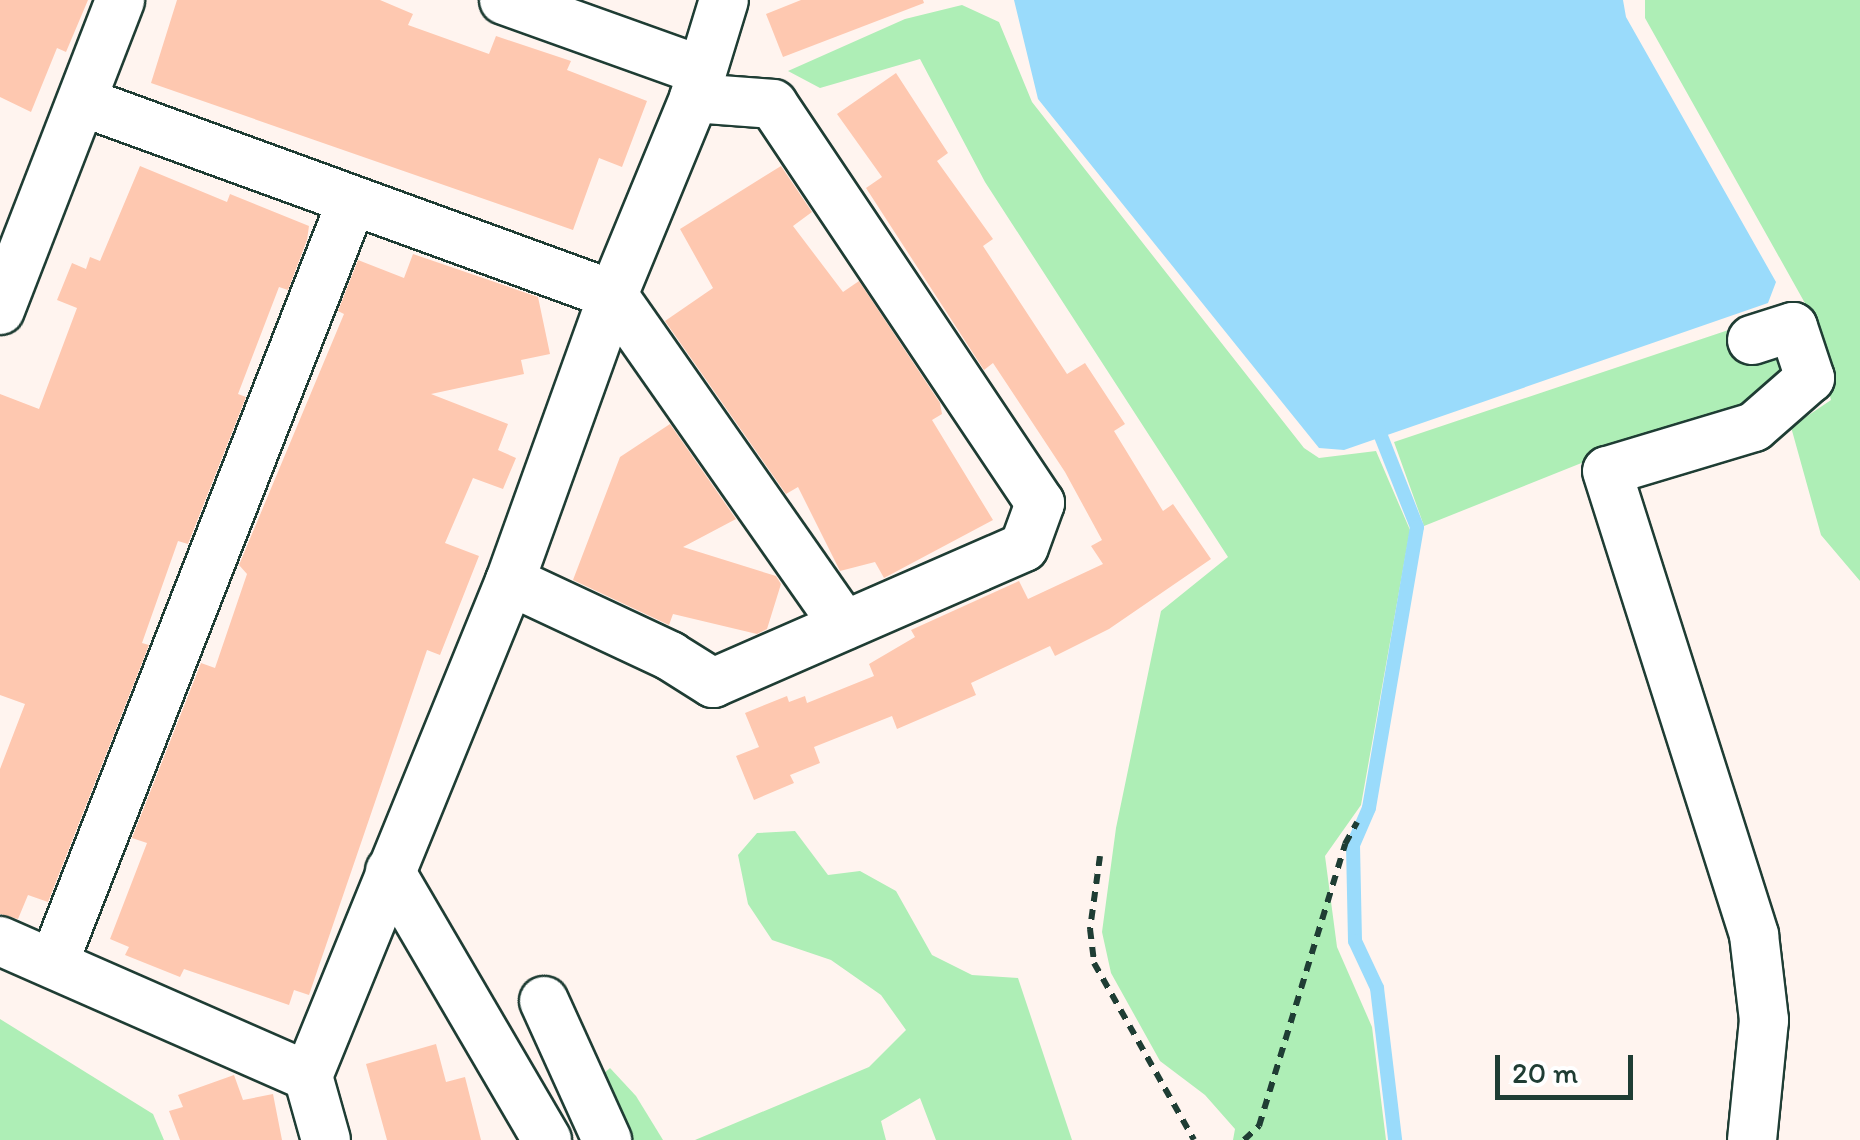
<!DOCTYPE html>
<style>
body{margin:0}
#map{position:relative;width:1860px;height:1140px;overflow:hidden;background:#fff4ef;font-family:Itim,sans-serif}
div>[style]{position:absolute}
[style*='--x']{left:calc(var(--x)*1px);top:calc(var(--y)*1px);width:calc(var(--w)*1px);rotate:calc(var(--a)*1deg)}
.green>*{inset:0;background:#aeeeb6}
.water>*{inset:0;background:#9adbfb}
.stream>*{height:14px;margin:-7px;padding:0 7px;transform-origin:7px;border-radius:7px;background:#9adbfb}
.building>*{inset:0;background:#fec8b0}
.path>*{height:6px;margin-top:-3px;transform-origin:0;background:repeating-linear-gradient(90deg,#1f3d34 0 10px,transparent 0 18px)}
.roads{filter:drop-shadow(2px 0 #1f3d34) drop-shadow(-2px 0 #1f3d34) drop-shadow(0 2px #1f3d34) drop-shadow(0 -2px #1f3d34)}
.minor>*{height:48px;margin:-24px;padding:0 24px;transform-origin:24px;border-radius:24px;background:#fff}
span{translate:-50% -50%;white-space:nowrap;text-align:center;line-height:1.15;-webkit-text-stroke:8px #fff;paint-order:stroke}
.scale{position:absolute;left:1495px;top:1055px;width:138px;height:45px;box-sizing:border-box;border:5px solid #1f3d34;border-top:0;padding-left:12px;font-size:30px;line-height:35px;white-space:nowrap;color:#1f3d34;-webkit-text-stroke:8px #fff;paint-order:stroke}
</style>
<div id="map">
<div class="green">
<div style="clip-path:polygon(1645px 0,1860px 0,1860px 581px,1821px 535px,1791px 427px,1831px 400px,1806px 305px,1645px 18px)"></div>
<div style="clip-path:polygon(962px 5px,999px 22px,1032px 102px,1304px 448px,1319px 458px,1376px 451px,1410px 530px,1361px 805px,1325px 856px,1337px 947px,1372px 1027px,1386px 1140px,1233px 1140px,1235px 1129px,1205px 1095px,1160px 1061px,1111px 973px,1102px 932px,1116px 828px,1161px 611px,1228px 557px,985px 182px,920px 59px,820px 88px,788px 71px,905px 19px)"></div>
<div style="clip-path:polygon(1782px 312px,1792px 375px,1753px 412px,1594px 458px,1424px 526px,1394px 442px)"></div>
<div style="clip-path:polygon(795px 831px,828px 875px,860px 871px,896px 891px,932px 955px,972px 975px,1018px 978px,1072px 1140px,936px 1140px,920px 1098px,881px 1121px,886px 1140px,695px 1140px,869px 1067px,906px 1030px,881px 995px,831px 960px,772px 940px,748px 904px,738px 855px,757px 833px)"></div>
<div style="clip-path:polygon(0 1019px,153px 1114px,164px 1140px,0 1140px)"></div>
<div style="clip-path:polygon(610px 1068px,636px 1096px,663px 1140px,616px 1140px,594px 1082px)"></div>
</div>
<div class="water">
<div style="clip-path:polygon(1014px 0,1623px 0,1626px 17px,1776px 282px,1768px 303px,1344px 450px,1319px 448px,1038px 99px)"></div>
</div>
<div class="stream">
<div style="--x:1375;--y:421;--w:114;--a:68.4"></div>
<div style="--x:1417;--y:527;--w:285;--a:99.7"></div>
<div style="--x:1369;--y:808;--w:40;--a:113.4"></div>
<div style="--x:1353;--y:845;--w:96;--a:88.8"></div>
<div style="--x:1355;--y:941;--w:52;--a:64.9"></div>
<div style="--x:1377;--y:988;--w:153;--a:83.2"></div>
</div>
<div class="building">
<div style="clip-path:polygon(0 0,88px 0,66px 52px,57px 48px,31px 112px,0 97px)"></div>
<div style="clip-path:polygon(177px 0,380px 0,413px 14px,408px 25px,489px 54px,496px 36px,571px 61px,567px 70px,647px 101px,622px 167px,599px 158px,573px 230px,151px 83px)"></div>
<div style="clip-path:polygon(801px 0,923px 0,924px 3px,783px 57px,766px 14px)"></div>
<div style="clip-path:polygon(896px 73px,948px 153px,937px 161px,993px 239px,983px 246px,1067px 374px,1085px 363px,1125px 424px,1114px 431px,1163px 511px,1173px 504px,1211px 559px,1109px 629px,1055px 656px,1050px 646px,971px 683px,976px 695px,897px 729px,892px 716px,814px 747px,820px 763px,790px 775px,794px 783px,754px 800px,736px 756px,759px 747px,745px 713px,787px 696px,789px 702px,805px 696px,807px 703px,874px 676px,869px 664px,915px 637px,911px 630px,1019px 581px,1028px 599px,1103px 564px,1091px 546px,1102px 540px,1065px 472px,993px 363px,984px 370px,866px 188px,882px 177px,837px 114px)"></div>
<div style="clip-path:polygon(140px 166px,227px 202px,230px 194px,309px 226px,307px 240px,288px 290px,279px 287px,238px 394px,246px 397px,188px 544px,178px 541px,142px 643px,149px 645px,48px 902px,28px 895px,18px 919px,0 914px,0 769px,25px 704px,0 695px,0 394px,39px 409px,77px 308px,57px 300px,72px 263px,86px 269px,90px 257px,100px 261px)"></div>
<div style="clip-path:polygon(781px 166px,812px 212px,793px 226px,843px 292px,859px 281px,940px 403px,942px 414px,932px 420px,993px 520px,884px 578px,875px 562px,840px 571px,798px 487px,786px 494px,665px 321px,713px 288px,680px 229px)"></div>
<div style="clip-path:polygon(413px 254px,538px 297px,550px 354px,521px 360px,524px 374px,431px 394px,508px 424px,498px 450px,516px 458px,503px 489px,473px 478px,445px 543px,479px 556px,440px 655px,427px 650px,309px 995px,294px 990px,289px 1005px,184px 969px,180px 977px,125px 955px,129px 947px,110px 939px,147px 843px,132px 838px,201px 663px,215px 668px,247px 574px,239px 565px,344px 314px,338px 311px,358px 260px,404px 278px)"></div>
<div style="clip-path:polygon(670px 424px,736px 519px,683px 547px,776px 576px,781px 584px,767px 629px,757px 634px,673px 614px,669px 625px,573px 580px,620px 457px)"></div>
<div style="clip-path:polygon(436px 1044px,446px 1082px,465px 1077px,481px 1140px,387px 1140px,366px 1064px)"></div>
<div style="clip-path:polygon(234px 1075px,243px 1100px,273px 1094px,282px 1140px,180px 1140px,169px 1111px,183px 1107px,178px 1095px)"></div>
</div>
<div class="path">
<div style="--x:1100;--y:856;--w:74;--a:97.8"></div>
<div style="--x:1090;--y:929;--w:34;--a:83"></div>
<div style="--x:1094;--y:963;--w:203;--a:60.5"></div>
<div style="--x:1244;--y:1140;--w:21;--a:-43"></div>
<div style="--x:1259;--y:1126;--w:295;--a:-73"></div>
<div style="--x:1345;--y:844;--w:25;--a:-61"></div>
</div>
<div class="roads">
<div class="minor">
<div style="--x:504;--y:0;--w:207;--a:19.7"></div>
<div style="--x:83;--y:102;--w:564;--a:20.01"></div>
<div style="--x:613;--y:295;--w:403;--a:55"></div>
<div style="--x:0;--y:310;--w:332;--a:-68.8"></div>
<div style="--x:1752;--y:340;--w:43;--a:-17.6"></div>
<div style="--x:1793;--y:327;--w:54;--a:71.6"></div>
<div style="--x:1810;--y:378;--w:74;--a:138.8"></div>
<div style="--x:1754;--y:427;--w:153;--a:163.3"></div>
<div style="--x:1607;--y:471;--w:487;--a:72.4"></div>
<div style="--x:1754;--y:935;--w:86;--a:83.3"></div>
<div style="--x:1764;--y:1020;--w:121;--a:95.7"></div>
<div style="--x:510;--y:581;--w:177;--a:25.1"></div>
<div style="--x:670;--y:656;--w:51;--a:32.1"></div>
<div style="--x:713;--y:683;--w:339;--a:-23.6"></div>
<div style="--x:1024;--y:547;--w:47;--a:-70"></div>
<div style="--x:1040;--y:503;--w:480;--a:-123.8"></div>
<div style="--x:773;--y:104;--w:79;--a:-175.7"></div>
<div style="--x:390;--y:871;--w:311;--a:59.7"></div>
<div style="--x:0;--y:941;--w:336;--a:23.7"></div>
<div style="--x:308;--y:1076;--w:535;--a:-67.8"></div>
<div style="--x:510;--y:581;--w:304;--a:-70.2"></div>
<div style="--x:613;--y:295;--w:213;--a:-67.6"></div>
<div style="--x:694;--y:98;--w:102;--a:-73"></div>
<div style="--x:54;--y:962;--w:817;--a:-68.62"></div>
<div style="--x:544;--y:1001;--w:153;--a:65.6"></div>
<div style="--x:308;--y:1076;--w:66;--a:74.3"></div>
</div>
</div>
<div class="scale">20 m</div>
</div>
